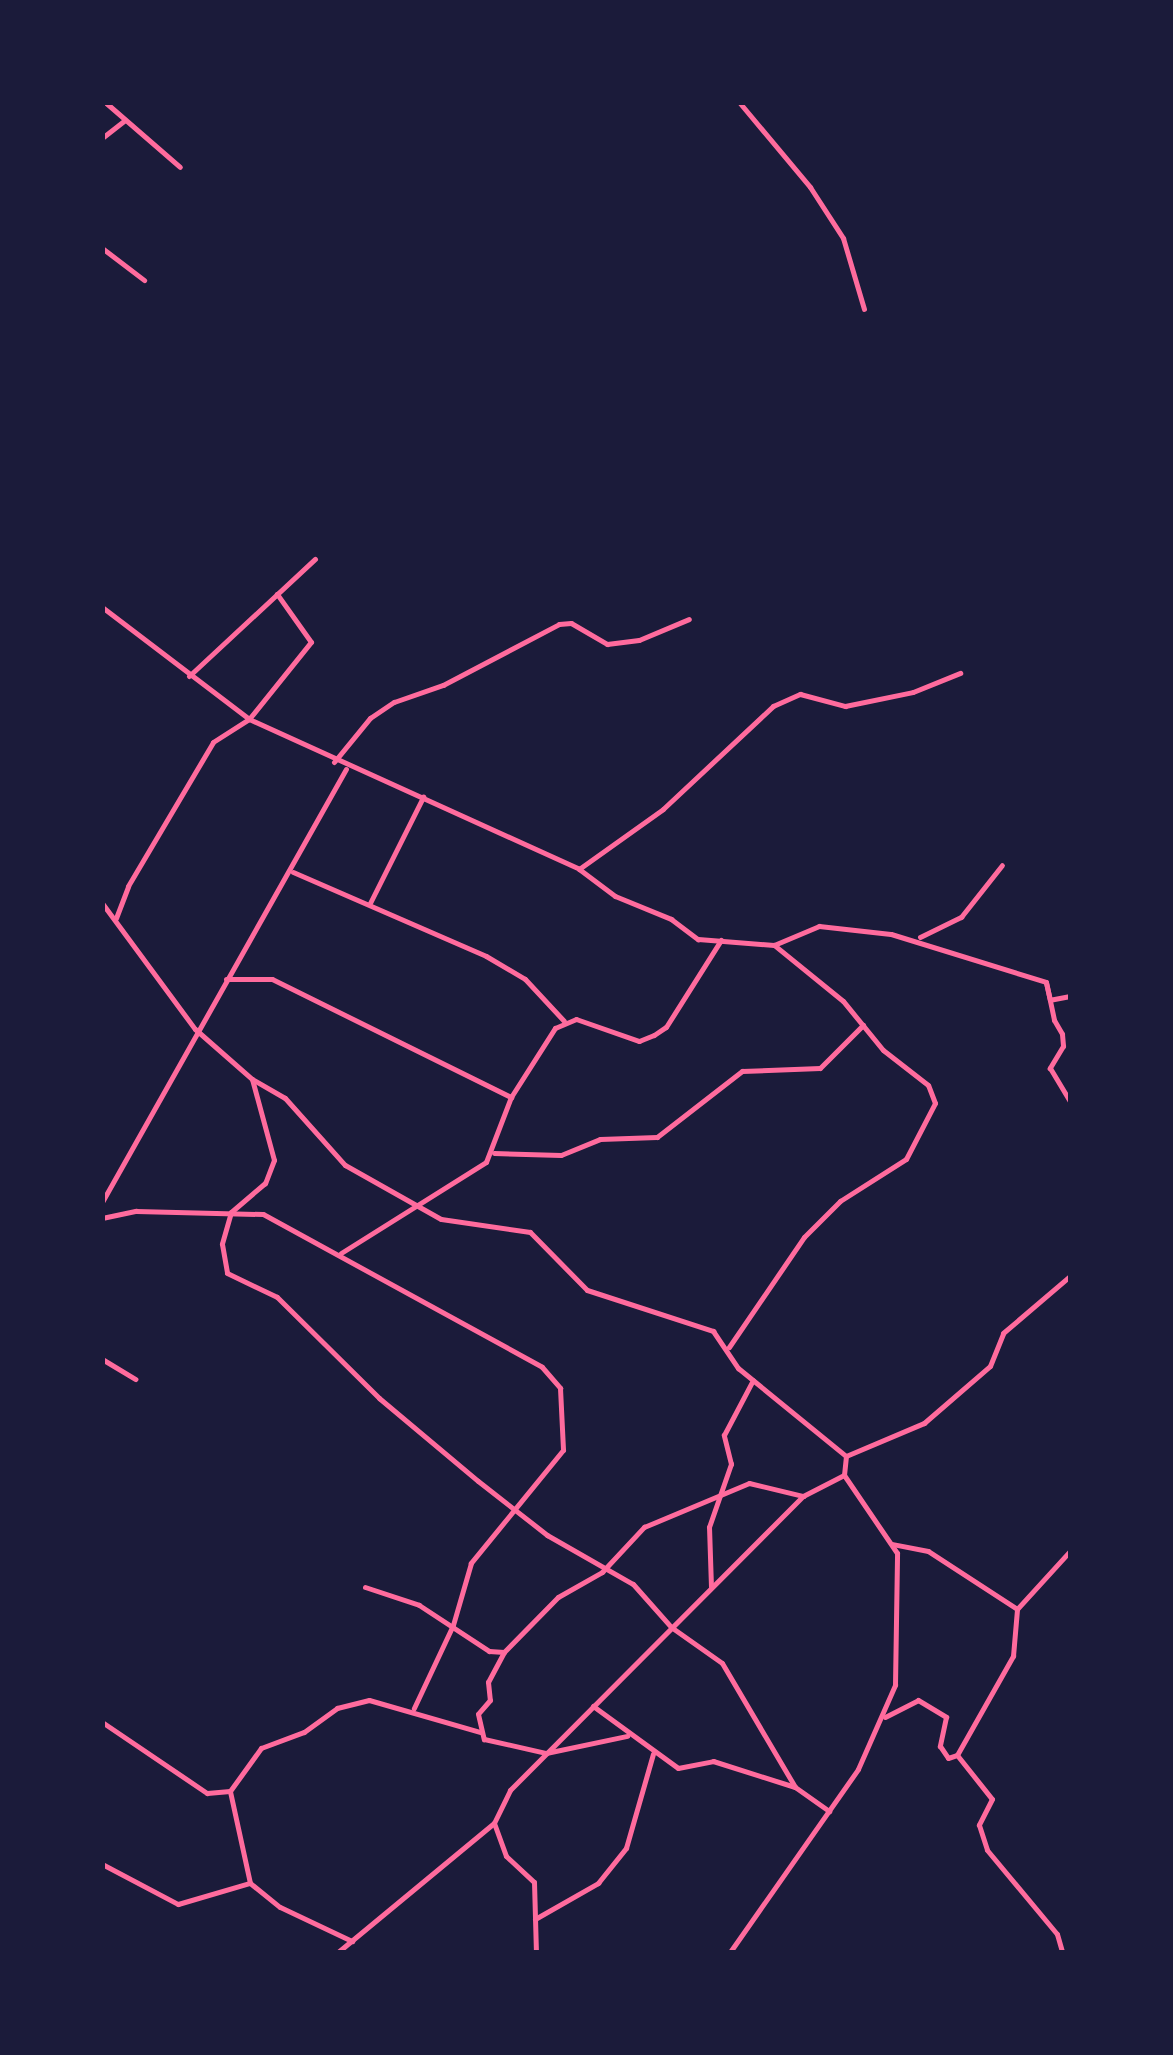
<!DOCTYPE html>
<style>
body{margin:0}
#map{position:relative;width:1173px;height:2055px;overflow:hidden;background:#1b1b3a;font-family:"PT Sans",sans-serif}
div>[style]{position:absolute}
[style*='--x']{left:calc(var(--x)*1px);top:calc(var(--y)*1px);width:calc(var(--w)*1px);rotate:calc(var(--a)*1deg)}
.minor>*{height:5px;margin:-2.5px;padding:0 2.5px;transform-origin:2.5px;border-radius:2.5px;background:#ff6b9d}
span{translate:-50% -50%;white-space:nowrap;text-align:center;line-height:1.15;-webkit-text-stroke:8px #1b1b3a;paint-order:stroke}
.frame{position:absolute;inset:0;border:105px solid #1b1b3a;pointer-events:none}
</style>
<div id="map">
<div class="minor">
<div style="--x:105;--y:102;--w:99;--a:40.9"></div>
<div style="--x:739;--y:102;--w:111;--a:50.1"></div>
<div style="--x:810;--y:187;--w:61;--a:57.1"></div>
<div style="--x:843;--y:238;--w:74;--a:73.5"></div>
<div style="--x:102;--y:138;--w:28;--a:-38"></div>
<div style="--x:102;--y:248;--w:53;--a:37.3"></div>
<div style="--x:102;--y:607;--w:185;--a:37.3"></div>
<div style="--x:249;--y:719;--w:362;--a:24.4"></div>
<div style="--x:579;--y:869;--w:45;--a:36.9"></div>
<div style="--x:615;--y:896;--w:61;--a:22.3"></div>
<div style="--x:671;--y:919;--w:34;--a:37"></div>
<div style="--x:698;--y:939;--w:76;--a:4.5"></div>
<div style="--x:774;--y:945;--w:49;--a:-22.9"></div>
<div style="--x:819;--y:926;--w:72;--a:6.3"></div>
<div style="--x:891;--y:934;--w:162;--a:17.2"></div>
<div style="--x:189;--y:676;--w:172;--a:-42.9"></div>
<div style="--x:334;--y:762;--w:57;--a:-50.7"></div>
<div style="--x:370;--y:718;--w:29;--a:-34"></div>
<div style="--x:394;--y:702;--w:52;--a:-19.1"></div>
<div style="--x:443;--y:685;--w:131;--a:-27.7"></div>
<div style="--x:559;--y:624;--w:12;--a:-5"></div>
<div style="--x:571;--y:623;--w:42;--a:30.3"></div>
<div style="--x:607;--y:644;--w:32;--a:-7"></div>
<div style="--x:639;--y:640;--w:54;--a:-22.8"></div>
<div style="--x:579;--y:869;--w:103;--a:-35.5"></div>
<div style="--x:663;--y:809;--w:151;--a:-43.1"></div>
<div style="--x:773;--y:706;--w:30;--a:-24"></div>
<div style="--x:800;--y:694;--w:47;--a:14.9"></div>
<div style="--x:845;--y:706;--w:69;--a:-11.6"></div>
<div style="--x:913;--y:692;--w:51;--a:-22"></div>
<div style="--x:293;--y:872;--w:210;--a:23.5"></div>
<div style="--x:486;--y:956;--w:45;--a:30.5"></div>
<div style="--x:525;--y:979;--w:57;--a:47.1"></div>
<div style="--x:102;--y:903;--w:157;--a:53.6"></div>
<div style="--x:195;--y:1029;--w:76;--a:41.3"></div>
<div style="--x:252;--y:1079;--w:38;--a:30"></div>
<div style="--x:285;--y:1098;--w:90;--a:48.2"></div>
<div style="--x:345;--y:1165;--w:110;--a:29.4"></div>
<div style="--x:441;--y:1219;--w:90;--a:8.3"></div>
<div style="--x:530;--y:1232;--w:81;--a:45.5"></div>
<div style="--x:587;--y:1290;--w:133;--a:18"></div>
<div style="--x:713;--y:1331;--w:45;--a:56"></div>
<div style="--x:738;--y:1368;--w:139;--a:39.2"></div>
<div style="--x:370;--y:903;--w:119;--a:-63.4"></div>
<div style="--x:116;--y:918;--w:34;--a:-69"></div>
<div style="--x:128;--y:886;--w:167;--a:-59.4"></div>
<div style="--x:213;--y:742;--w:43;--a:-32.6"></div>
<div style="--x:249;--y:719;--w:99;--a:-51.2"></div>
<div style="--x:311;--y:642;--w:59;--a:-125.3"></div>
<div style="--x:920;--y:937;--w:46;--a:-26"></div>
<div style="--x:961;--y:917;--w:66;--a:-51.7"></div>
<div style="--x:226;--y:979;--w:46;--a:0"></div>
<div style="--x:272;--y:979;--w:267;--a:26.3"></div>
<div style="--x:1070;--y:996;--w:20;--a:169"></div>
<div style="--x:1050;--y:1000;--w:18;--a:-103"></div>
<div style="--x:1046;--y:982;--w:39;--a:78"></div>
<div style="--x:1054;--y:1020;--w:16;--a:60"></div>
<div style="--x:1062;--y:1034;--w:12;--a:85"></div>
<div style="--x:1063;--y:1046;--w:26;--a:121"></div>
<div style="--x:1050;--y:1068;--w:39;--a:59"></div>
<div style="--x:252;--y:1079;--w:84;--a:74.8"></div>
<div style="--x:274;--y:1160;--w:25;--a:111"></div>
<div style="--x:265;--y:1183;--w:45;--a:139.5"></div>
<div style="--x:231;--y:1212;--w:33;--a:106"></div>
<div style="--x:222;--y:1244;--w:29;--a:80"></div>
<div style="--x:227;--y:1273;--w:55;--a:25.6"></div>
<div style="--x:277;--y:1297;--w:144;--a:44.7"></div>
<div style="--x:379;--y:1398;--w:129;--a:40"></div>
<div style="--x:478;--y:1481;--w:88;--a:38"></div>
<div style="--x:547;--y:1535;--w:99;--a:29.7"></div>
<div style="--x:633;--y:1584;--w:57;--a:48.5"></div>
<div style="--x:671;--y:1627;--w:62;--a:35.2"></div>
<div style="--x:722;--y:1663;--w:144;--a:59.5"></div>
<div style="--x:494;--y:1153;--w:67;--a:1.7"></div>
<div style="--x:561;--y:1155;--w:42;--a:-22.3"></div>
<div style="--x:600;--y:1139;--w:57;--a:-2"></div>
<div style="--x:657;--y:1137;--w:108;--a:-37.8"></div>
<div style="--x:742;--y:1071;--w:78;--a:-2.2"></div>
<div style="--x:820;--y:1068;--w:61;--a:-45"></div>
<div style="--x:102;--y:1202;--w:497;--a:-60.6"></div>
<div style="--x:102;--y:1218;--w:35;--a:-12"></div>
<div style="--x:136;--y:1211;--w:127;--a:1.4"></div>
<div style="--x:263;--y:1214;--w:318;--a:28.7"></div>
<div style="--x:542;--y:1367;--w:28;--a:49"></div>
<div style="--x:560;--y:1388;--w:62;--a:87.2"></div>
<div style="--x:563;--y:1450;--w:146;--a:129.2"></div>
<div style="--x:471;--y:1563;--w:65;--a:106.2"></div>
<div style="--x:453;--y:1625;--w:92;--a:115.2"></div>
<div style="--x:341;--y:1253;--w:171;--a:-32.1"></div>
<div style="--x:486;--y:1162;--w:70;--a:-69"></div>
<div style="--x:511;--y:1097;--w:82;--a:-57.5"></div>
<div style="--x:555;--y:1028;--w:23;--a:-23"></div>
<div style="--x:576;--y:1019;--w:67;--a:19.2"></div>
<div style="--x:639;--y:1041;--w:16;--a:-22"></div>
<div style="--x:654;--y:1035;--w:14;--a:-34"></div>
<div style="--x:666;--y:1027;--w:103;--a:-57.7"></div>
<div style="--x:729;--y:1347;--w:133;--a:-55.7"></div>
<div style="--x:804;--y:1237;--w:51;--a:-45"></div>
<div style="--x:840;--y:1201;--w:78;--a:-32.5"></div>
<div style="--x:906;--y:1159;--w:63;--a:-62.6"></div>
<div style="--x:935;--y:1103;--w:19;--a:-111"></div>
<div style="--x:928;--y:1085;--w:57;--a:-142.1"></div>
<div style="--x:883;--y:1050;--w:63;--a:-129.2"></div>
<div style="--x:843;--y:1001;--w:89;--a:-140.9"></div>
<div style="--x:102;--y:1359;--w:39;--a:31"></div>
<div style="--x:846;--y:1456;--w:85;--a:-22.9"></div>
<div style="--x:924;--y:1423;--w:87;--a:-40.8"></div>
<div style="--x:990;--y:1366;--w:35;--a:-68"></div>
<div style="--x:1003;--y:1333;--w:88;--a:-40.4"></div>
<div style="--x:365;--y:1587;--w:57;--a:18.4"></div>
<div style="--x:419;--y:1605;--w:84;--a:33.3"></div>
<div style="--x:489;--y:1651;--w:15;--a:4"></div>
<div style="--x:504;--y:1652;--w:77;--a:-45.5"></div>
<div style="--x:558;--y:1597;--w:51;--a:-29.6"></div>
<div style="--x:602;--y:1572;--w:62;--a:-47"></div>
<div style="--x:644;--y:1527;--w:114;--a:-22.7"></div>
<div style="--x:749;--y:1483;--w:56;--a:13.5"></div>
<div style="--x:711;--y:1587;--w:60;--a:-91.9"></div>
<div style="--x:709;--y:1527;--w:67;--a:-70.8"></div>
<div style="--x:731;--y:1464;--w:30;--a:-104"></div>
<div style="--x:724;--y:1435;--w:62;--a:-62.2"></div>
<div style="--x:1017;--y:1609;--w:79;--a:-47.6"></div>
<div style="--x:504;--y:1652;--w:34;--a:118"></div>
<div style="--x:488;--y:1682;--w:18;--a:84"></div>
<div style="--x:490;--y:1700;--w:18;--a:131"></div>
<div style="--x:478;--y:1714;--w:26;--a:77"></div>
<div style="--x:484;--y:1739;--w:64;--a:12.7"></div>
<div style="--x:546;--y:1753;--w:83;--a:-11.9"></div>
<div style="--x:593;--y:1706;--w:105;--a:36.1"></div>
<div style="--x:678;--y:1768;--w:36;--a:-11"></div>
<div style="--x:713;--y:1761;--w:86;--a:17.6"></div>
<div style="--x:795;--y:1787;--w:42;--a:35.2"></div>
<div style="--x:885;--y:1717;--w:37;--a:-27"></div>
<div style="--x:918;--y:1700;--w:33;--a:31"></div>
<div style="--x:946;--y:1717;--w:30;--a:102"></div>
<div style="--x:940;--y:1746;--w:14;--a:56"></div>
<div style="--x:948;--y:1758;--w:9;--a:-18"></div>
<div style="--x:957;--y:1755;--w:114;--a:-60.5"></div>
<div style="--x:1013;--y:1656;--w:47;--a:-85.1"></div>
<div style="--x:1017;--y:1609;--w:106;--a:-146.9"></div>
<div style="--x:928;--y:1551;--w:36;--a:-169"></div>
<div style="--x:102;--y:1722;--w:127;--a:34.1"></div>
<div style="--x:207;--y:1793;--w:23;--a:-5"></div>
<div style="--x:957;--y:1755;--w:56;--a:51.5"></div>
<div style="--x:992;--y:1799;--w:29;--a:117"></div>
<div style="--x:979;--y:1825;--w:26;--a:72"></div>
<div style="--x:987;--y:1850;--w:109;--a:50.2"></div>
<div style="--x:1057;--y:1934;--w:19;--a:74"></div>
<div style="--x:494;--y:1823;--w:35;--a:70"></div>
<div style="--x:506;--y:1856;--w:38;--a:43"></div>
<div style="--x:534;--y:1882;--w:70;--a:88.4"></div>
<div style="--x:102;--y:1864;--w:86;--a:27.8"></div>
<div style="--x:178;--y:1904;--w:75;--a:-16.3"></div>
<div style="--x:250;--y:1883;--w:38;--a:39"></div>
<div style="--x:280;--y:1907;--w:80;--a:25.3"></div>
<div style="--x:250;--y:1883;--w:94;--a:-102.3"></div>
<div style="--x:230;--y:1791;--w:53;--a:-54.2"></div>
<div style="--x:261;--y:1748;--w:46;--a:-20.4"></div>
<div style="--x:304;--y:1732;--w:41;--a:-36"></div>
<div style="--x:337;--y:1708;--w:33;--a:-14"></div>
<div style="--x:369;--y:1700;--w:116;--a:16.1"></div>
<div style="--x:535;--y:1919;--w:73;--a:-29.7"></div>
<div style="--x:598;--y:1883;--w:45;--a:-51.3"></div>
<div style="--x:626;--y:1848;--w:98;--a:-74"></div>
<div style="--x:338;--y:1952;--w:202;--a:-39.6"></div>
<div style="--x:494;--y:1823;--w:37;--a:-64"></div>
<div style="--x:510;--y:1790;--w:415;--a:-45.1"></div>
<div style="--x:803;--y:1496;--w:46;--a:-27.1"></div>
<div style="--x:730;--y:1952;--w:223;--a:-55"></div>
<div style="--x:858;--y:1769;--w:92;--a:-66.2"></div>
<div style="--x:895;--y:1685;--w:132;--a:-89.1"></div>
<div style="--x:897;--y:1553;--w:94;--a:-124.2"></div>
<div style="--x:844;--y:1475;--w:19;--a:-84"></div>
</div>
<div class="frame"></div>
</div>
